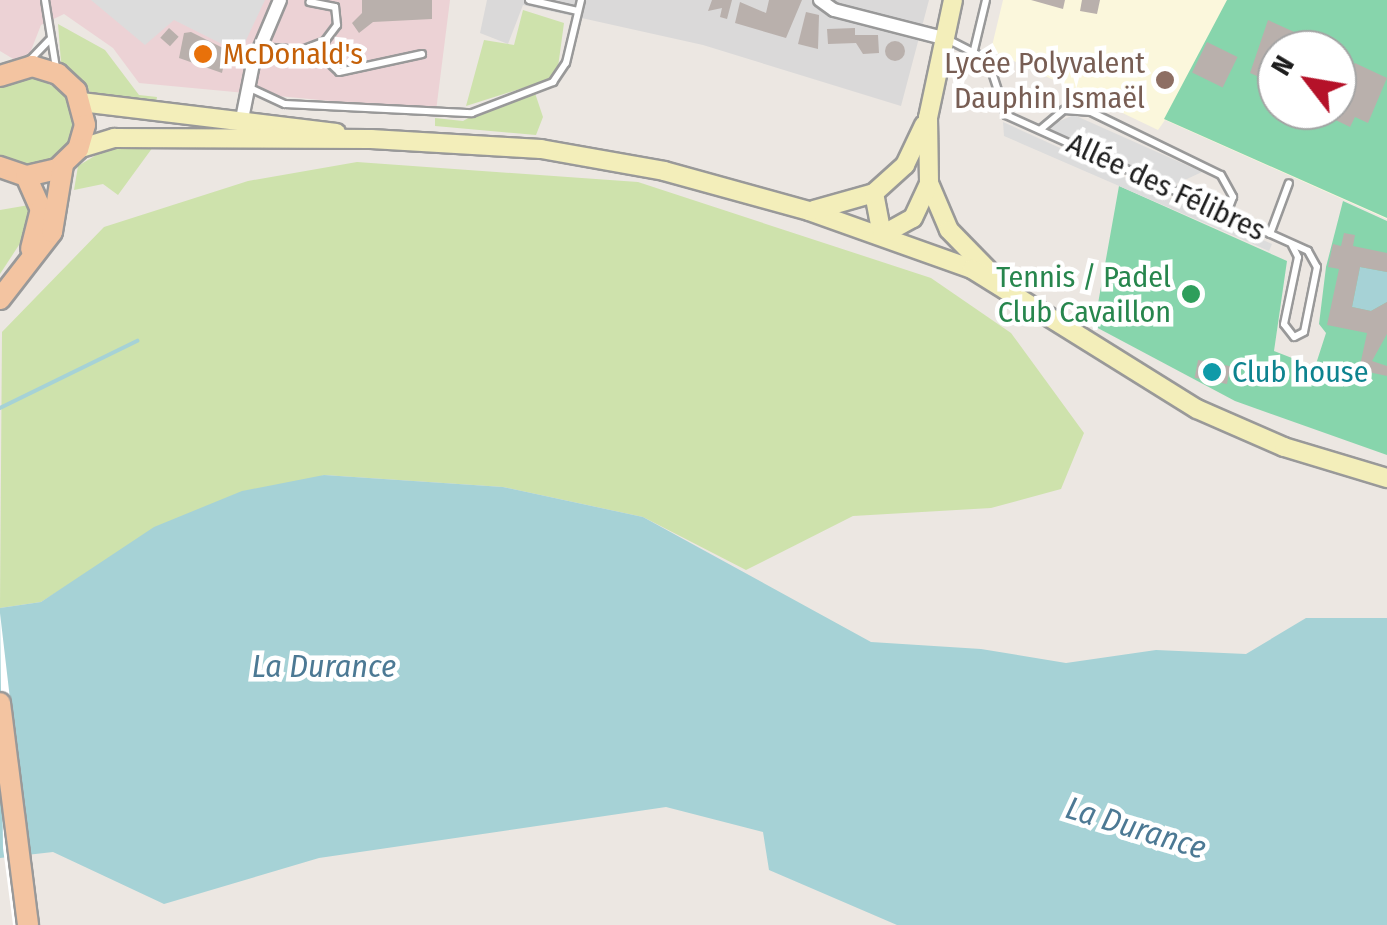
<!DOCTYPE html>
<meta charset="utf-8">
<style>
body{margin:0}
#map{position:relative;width:1387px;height:925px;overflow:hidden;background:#ece7e2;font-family:"Fira Sans Condensed",sans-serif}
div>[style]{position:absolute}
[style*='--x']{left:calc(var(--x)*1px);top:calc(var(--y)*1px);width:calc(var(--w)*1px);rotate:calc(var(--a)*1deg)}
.residential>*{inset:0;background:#dad9d9}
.commercial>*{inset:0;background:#ecd2d5}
.education>*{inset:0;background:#fbf7dc}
.grass>*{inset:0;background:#cee2ac}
.pitch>*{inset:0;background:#87d5ac}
.parking>*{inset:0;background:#dcdcdc}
.water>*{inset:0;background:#a6d2d6}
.pier>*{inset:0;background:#fff}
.stream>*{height:4px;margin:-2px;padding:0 2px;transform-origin:2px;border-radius:2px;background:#a6d2d6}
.building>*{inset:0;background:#b9b0ac;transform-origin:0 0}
.round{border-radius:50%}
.roads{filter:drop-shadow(2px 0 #999) drop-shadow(-2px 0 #999) drop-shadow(0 2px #999) drop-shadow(0 -2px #999)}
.lane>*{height:6px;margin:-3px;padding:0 3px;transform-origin:3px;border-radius:3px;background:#fff}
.street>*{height:12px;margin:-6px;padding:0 6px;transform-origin:6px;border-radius:6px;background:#fff}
.secondary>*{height:18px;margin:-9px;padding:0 9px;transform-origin:9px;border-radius:9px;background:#f3eeba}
.primary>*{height:20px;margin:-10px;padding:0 10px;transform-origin:10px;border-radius:10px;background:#f3c4a1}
.dots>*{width:28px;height:28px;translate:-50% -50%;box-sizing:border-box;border:5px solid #fff;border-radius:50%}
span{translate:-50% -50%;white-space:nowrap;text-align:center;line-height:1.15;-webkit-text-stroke:9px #fff;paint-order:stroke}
.food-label{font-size:30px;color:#c56008}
.left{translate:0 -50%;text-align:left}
.education-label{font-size:30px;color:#785e54}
.right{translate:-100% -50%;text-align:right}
.street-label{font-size:30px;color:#1c1c1c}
.leisure-label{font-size:30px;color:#27864d}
.culture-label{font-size:30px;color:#0d838f}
.water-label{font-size:32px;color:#4c7994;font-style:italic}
.north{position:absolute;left:1257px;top:30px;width:100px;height:100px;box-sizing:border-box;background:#fff;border:2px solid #a4a4a4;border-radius:50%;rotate:301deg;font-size:28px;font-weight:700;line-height:40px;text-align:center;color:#1c1c1c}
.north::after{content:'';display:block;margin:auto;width:35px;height:45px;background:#b51229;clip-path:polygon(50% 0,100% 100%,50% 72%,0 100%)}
</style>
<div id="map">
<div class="residential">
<div style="clip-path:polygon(487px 0,929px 0,901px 106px,703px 45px,523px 5px,508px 44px,480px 33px)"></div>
</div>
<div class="commercial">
<div style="clip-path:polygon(0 0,450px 0,436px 111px,139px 83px,113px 48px,64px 14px,41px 25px,30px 53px,15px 60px,0 51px)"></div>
</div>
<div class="education">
<div style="clip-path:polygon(evenodd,1003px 0,1387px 0,1387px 219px,1165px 120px,1158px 130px,991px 50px,1003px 0,1277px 50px,1337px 50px,1337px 110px,1277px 110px,1277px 50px)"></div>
</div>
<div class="grass">
<div style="clip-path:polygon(523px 10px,564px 23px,558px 67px,551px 79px,466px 106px,484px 40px,514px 45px)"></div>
<div style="clip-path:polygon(58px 24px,105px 50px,139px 95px,157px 97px,156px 103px,99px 98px,88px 90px,61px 62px)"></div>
<div style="clip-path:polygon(32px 75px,67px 94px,76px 121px,71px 142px,56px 160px,34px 168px,0 157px,0 87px)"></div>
<div style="clip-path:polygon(535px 93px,543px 117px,536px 135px,435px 126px,435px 118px,463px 121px,510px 95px)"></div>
<div style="clip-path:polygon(111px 146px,153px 147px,118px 195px,103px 184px,74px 190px,78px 166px)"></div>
<div style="clip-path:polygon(357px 162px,638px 182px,931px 278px,1011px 333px,1084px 433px,1061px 489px,991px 508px,853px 516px,746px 570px,643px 517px,503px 487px,324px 475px,97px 567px,41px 602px,0 608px,2px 332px,104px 227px,248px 181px)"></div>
<div style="clip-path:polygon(35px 204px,34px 222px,0 274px,0 210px)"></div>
</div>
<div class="pitch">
<div style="clip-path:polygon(evenodd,1227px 0,1387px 0,1387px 218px,1164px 119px,1227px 0,1277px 50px,1337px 50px,1337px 110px,1277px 110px,1277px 50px)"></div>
<div style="clip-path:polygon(1119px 186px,1287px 261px,1274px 351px,1315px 367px,1326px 333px,1319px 324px,1326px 267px,1343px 201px,1387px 221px,1387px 455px,1235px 401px,1094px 326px)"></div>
</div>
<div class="parking">
<div style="clip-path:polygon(91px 0,265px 0,240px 53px,174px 20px,145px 45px)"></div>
<div style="clip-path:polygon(1074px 115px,1202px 172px,1176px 184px,1227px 213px,1041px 129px)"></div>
<div style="clip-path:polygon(1003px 122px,1272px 244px,1269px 251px,1004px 136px)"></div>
</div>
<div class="water">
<div style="clip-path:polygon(1360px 267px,1387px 272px,1387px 302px,1371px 311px,1352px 307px)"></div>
<div style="clip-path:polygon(324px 475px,503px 487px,643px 517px,871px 642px,981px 649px,1066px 663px,1156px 650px,1246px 654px,1306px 618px,1387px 618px,1387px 925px,897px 925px,769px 870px,763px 832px,666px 807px,319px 858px,164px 904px,53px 852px,0 858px,0 608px,41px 602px,154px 527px,242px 491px)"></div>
</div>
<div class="pier">
<div style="clip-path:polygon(0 613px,27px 845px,39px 925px,13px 925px,3px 848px)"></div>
</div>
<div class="stream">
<div style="--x:0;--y:408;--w:153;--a:-26.1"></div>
</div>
<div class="building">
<div style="clip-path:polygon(362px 0,432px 0,432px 19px,373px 22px,359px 33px,352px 23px,362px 13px)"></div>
<div style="clip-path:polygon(712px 0,732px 0,727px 19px,720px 17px,722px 8px,708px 11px)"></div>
<div style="clip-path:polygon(769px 0,802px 0,786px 38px,735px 23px,740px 2px,766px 13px)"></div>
<div style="clip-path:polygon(1031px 0,1065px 0,1063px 9px)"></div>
<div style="clip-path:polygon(1082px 0,1100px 0,1097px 14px,1080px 11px)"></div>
<div style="clip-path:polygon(806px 12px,819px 15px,818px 49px,798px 44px)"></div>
<div style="clip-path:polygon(1268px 20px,1334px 50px,1277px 50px,1277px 85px,1250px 73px)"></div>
<div style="left:169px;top:28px;width:13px;height:13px;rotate:42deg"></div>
<div style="clip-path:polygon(855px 28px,855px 35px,878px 35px,879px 53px,863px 54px,856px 43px,828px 44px,827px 29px)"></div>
<div style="clip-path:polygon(191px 32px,227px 50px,222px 73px,179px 58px,184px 33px)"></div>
<div class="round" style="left:885px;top:41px;width:20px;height:20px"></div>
<div style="left:1207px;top:42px;width:34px;height:34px;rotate:26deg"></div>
<div style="clip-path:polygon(1341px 63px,1352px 69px,1355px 63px,1387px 78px,1368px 123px,1355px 117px,1350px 127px,1315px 110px,1337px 110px)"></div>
<div style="clip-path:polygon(1344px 233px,1355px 235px,1353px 246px,1387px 253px,1387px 272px,1360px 267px,1352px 307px,1371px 311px,1387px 302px,1387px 334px,1372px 361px,1387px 366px,1387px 376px,1359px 370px,1367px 333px,1327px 325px,1339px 269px,1328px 267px,1333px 244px,1341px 246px)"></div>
<div style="left:1198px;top:360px;width:33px;height:18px;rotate:11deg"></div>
</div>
<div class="roads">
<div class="lane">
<div style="--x:45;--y:0;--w:69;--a:80.8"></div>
<div style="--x:529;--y:0;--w:50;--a:12.7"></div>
<div style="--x:949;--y:40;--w:44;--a:27.1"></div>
<div style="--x:988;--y:60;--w:58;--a:71.9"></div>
<div style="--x:1006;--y:115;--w:331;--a:24.2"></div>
<div style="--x:1308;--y:251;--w:18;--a:61"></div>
<div style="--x:1317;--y:267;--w:66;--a:101.3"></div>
<div style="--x:1304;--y:332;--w:11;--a:153"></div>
<div style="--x:1294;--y:337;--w:16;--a:-128"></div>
<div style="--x:1284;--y:324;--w:68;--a:-78.2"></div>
<div style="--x:1298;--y:257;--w:13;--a:-117"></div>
<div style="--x:261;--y:47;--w:41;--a:4.2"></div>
<div style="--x:302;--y:50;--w:25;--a:-21"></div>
<div style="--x:325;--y:41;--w:20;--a:-53"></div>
<div style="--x:337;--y:25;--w:18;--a:-96"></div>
<div style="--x:335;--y:7;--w:26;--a:-169"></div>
<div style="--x:303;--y:50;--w:17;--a:13"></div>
<div style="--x:320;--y:54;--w:26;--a:43"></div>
<div style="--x:339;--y:72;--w:85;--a:-12.2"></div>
<div style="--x:974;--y:50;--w:51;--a:-76.5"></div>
<div style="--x:30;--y:60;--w:28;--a:-46"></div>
<div style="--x:250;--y:88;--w:38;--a:25"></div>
<div style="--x:285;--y:104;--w:187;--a:2.8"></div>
<div style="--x:472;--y:113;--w:87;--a:-20.9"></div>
<div style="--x:553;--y:82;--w:23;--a:-56"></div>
<div style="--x:566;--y:63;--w:65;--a:-76.6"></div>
<div style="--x:1041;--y:129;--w:30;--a:-40"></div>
<div style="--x:1064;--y:110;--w:27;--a:4"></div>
<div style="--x:1091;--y:112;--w:144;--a:25.9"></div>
<div style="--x:1221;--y:175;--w:25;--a:61"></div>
<div style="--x:1233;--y:197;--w:17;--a:111"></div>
<div style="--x:1270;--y:234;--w:54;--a:-69.6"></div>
</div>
<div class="street">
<div style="--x:820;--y:0;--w:17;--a:36"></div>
<div style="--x:834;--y:10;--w:113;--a:14.4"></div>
<div style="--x:241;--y:124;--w:61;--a:-78.7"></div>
<div style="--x:253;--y:64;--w:69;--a:-67.1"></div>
</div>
<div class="secondary">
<div style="--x:953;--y:0;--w:121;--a:102"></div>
<div style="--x:928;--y:118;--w:65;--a:89.1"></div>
<div style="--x:929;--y:183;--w:51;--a:66.9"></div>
<div style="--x:949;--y:230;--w:62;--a:45.7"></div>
<div style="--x:81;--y:102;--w:257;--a:6.9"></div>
<div style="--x:78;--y:149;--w:38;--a:-17"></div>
<div style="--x:114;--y:138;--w:257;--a:0.2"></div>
<div style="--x:371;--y:139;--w:170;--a:3.4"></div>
<div style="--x:541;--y:149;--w:125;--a:10.1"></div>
<div style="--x:664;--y:171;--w:150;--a:15.4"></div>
<div style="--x:809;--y:211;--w:173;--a:19.6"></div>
<div style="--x:972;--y:269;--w:265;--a:31.9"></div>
<div style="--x:1197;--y:409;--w:95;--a:23.6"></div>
<div style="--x:1284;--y:447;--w:108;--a:16.8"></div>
<div style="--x:874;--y:193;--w:43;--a:79.2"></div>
<div style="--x:814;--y:210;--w:62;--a:-15.8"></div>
<div style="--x:874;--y:193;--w:42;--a:-42.1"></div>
<div style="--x:905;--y:165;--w:44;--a:-64.6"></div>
<div style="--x:882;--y:235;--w:35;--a:-29"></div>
<div style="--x:913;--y:218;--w:38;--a:-65"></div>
</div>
<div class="primary">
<div style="--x:0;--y:76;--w:34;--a:-17"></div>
<div style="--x:32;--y:66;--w:27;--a:17"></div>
<div style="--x:58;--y:74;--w:25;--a:43"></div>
<div style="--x:76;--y:91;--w:35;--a:75"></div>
<div style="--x:85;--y:125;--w:25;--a:106"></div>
<div style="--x:78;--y:149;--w:29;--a:136"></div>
<div style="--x:57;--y:169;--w:32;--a:167"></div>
<div style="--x:26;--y:176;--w:28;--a:-161"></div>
<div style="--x:26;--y:176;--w:36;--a:66"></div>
<div style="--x:41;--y:209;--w:41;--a:104"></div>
<div style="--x:0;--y:299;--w:85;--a:-52.2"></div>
<div style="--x:52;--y:232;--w:68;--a:-80.7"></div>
<div style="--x:0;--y:703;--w:224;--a:82.8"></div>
</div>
</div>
<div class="dots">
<div style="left:203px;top:54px;background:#e8710a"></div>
<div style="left:1165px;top:80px;background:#8d6e63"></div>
<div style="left:1191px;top:294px;background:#2e9e5b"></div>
<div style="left:1212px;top:372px;background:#0f9aa8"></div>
</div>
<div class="food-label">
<span class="left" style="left:223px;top:54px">McDonald's</span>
</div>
<div class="education-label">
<span class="right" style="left:1145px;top:80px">Lycée Polyvalent<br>Dauphin Ismaël</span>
</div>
<div class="street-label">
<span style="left:1166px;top:187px;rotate:25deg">Allée des Félibres</span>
</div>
<div class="leisure-label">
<span class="right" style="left:1171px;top:294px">Tennis / Padel<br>Club Cavaillon</span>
</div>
<div class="culture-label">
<span class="left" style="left:1232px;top:372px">Club house</span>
</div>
<div class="water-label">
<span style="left:324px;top:666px">La Durance</span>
<span style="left:1136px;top:828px;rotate:17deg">La Durance</span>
</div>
<div class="north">N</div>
</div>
